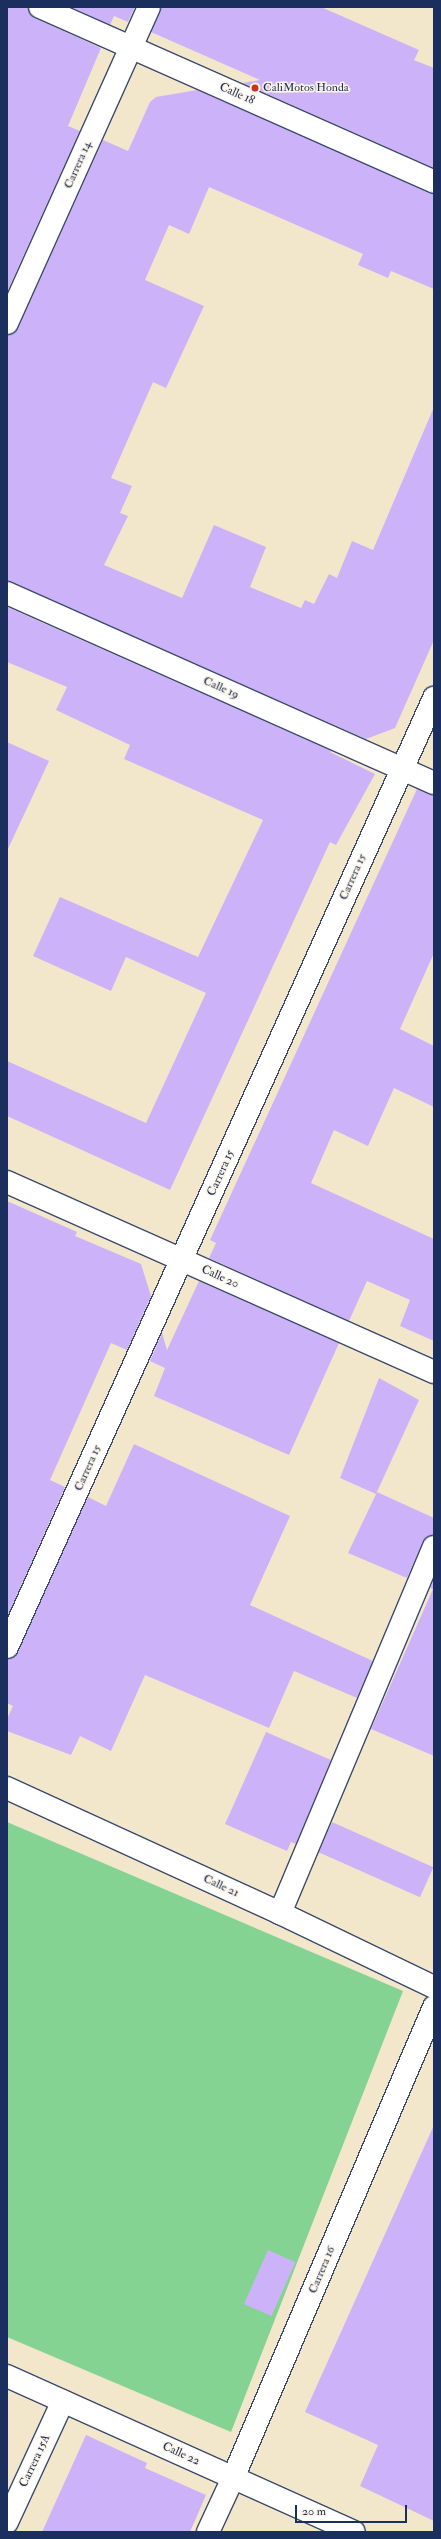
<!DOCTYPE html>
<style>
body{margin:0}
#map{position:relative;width:441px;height:2539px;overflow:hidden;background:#f2e7cb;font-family:"IM FELL Double Pica",serif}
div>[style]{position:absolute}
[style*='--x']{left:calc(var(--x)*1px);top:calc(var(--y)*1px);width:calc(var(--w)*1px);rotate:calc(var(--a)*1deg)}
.green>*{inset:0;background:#84d392}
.building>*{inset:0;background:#ccb3f9;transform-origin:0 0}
.roads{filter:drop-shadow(1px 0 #3b4b6e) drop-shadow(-1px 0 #3b4b6e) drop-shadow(0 1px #3b4b6e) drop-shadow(0 -1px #3b4b6e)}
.street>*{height:22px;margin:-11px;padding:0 11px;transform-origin:11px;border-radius:11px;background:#fff}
.secondary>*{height:22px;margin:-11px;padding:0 11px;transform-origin:11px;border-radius:11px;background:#fff}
.primary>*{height:22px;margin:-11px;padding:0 11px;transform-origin:11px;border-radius:11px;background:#fff}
.dots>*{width:11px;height:11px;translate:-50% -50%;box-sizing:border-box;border:2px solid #fcf5e5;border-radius:50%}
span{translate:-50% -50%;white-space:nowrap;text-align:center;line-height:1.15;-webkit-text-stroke:3px #fcf5e5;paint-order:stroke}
.poi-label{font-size:12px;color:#1b2f5e}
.left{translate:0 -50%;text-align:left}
.street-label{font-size:12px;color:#1b2f5e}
.frame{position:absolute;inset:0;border:8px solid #1b2f5e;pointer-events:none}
.scale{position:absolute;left:295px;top:2505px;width:112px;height:18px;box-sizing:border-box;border:2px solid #1b2f5e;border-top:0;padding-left:5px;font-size:12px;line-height:14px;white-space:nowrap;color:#1b2f5e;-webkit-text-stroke:3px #fcf5e5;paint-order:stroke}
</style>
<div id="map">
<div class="green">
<div style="clip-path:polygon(7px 1822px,403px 1991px,231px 2432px,7px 2337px)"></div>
</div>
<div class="building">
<div style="clip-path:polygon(7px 7px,28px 7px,30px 14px,35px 18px,101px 48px,68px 126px,80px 131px,7px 292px)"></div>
<div style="clip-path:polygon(71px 7px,135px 7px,128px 22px,114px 16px,110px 25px)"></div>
<div style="clip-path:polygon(161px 7px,321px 7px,419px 50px,414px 60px,434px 68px,434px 168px,242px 83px,260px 80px,151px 32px)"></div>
<div style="clip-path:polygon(197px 90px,434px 194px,434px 289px,391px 271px,388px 278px,358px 265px,363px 254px,209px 187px,189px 234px,169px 225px,145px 280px,204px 306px,166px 388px,153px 382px,111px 478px,132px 486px,120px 513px,128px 516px,104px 565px,182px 598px,214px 525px,266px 547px,250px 587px,301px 608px,305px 600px,314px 604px,329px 574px,337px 578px,352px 541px,373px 550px,434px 407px,434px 640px,395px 728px,366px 739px,7px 581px,7px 335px,14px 333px,18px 328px,103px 140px,128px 151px,150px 102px,156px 97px)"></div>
<div style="clip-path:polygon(7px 607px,332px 751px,330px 752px,375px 774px,336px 845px,330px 842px,170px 1190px,7px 1116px,7px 1061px,146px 1123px,206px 993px,126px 957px,111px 991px,33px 956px,60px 897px,198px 957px,263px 820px,124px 759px,130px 745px,56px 710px,67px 687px,7px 662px)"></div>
<div style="clip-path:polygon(7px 742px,49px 761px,7px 851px)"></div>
<div style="clip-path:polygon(417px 789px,434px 795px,434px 953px,400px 1029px,434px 1046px,434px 1107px,394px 1088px,368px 1146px,334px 1130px,311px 1183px,434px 1239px,434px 1341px,400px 1326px,410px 1300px,367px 1281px,349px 1321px,209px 1258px,216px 1243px,210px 1240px)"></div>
<div style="clip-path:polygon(7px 1201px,77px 1232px,75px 1236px,141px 1264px,151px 1296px,127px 1350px,111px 1343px,50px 1480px,65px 1487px,7px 1617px)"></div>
<div style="clip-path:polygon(199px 1281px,339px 1343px,289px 1455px,154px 1396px,165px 1368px,150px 1361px,162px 1333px,167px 1350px)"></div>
<div style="clip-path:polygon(379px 1378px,419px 1400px,376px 1494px,340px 1478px)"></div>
<div style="clip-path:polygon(134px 1444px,290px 1516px,250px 1605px,373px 1661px,357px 1698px,294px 1671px,269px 1728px,145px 1675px,111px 1751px,80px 1736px,71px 1755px,7px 1731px,7px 1719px,13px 1706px,7px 1703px,7px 1659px,14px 1657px,18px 1652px,88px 1497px,106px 1506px)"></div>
<div style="clip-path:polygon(377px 1492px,434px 1518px,434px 1535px,427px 1537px,423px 1542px,407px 1578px,348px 1553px)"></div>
<div style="clip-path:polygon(434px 1579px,434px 1756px,371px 1729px,433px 1589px,430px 1588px)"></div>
<div style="clip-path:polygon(266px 1732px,331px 1760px,296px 1844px,291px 1842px,287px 1851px,225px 1824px)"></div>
<div style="left:332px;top:1822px;width:111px;height:33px;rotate:24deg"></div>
<div style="clip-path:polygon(434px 2125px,434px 2521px,360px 2486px,378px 2445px,305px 2412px)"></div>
<div style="left:268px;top:2250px;width:30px;height:59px;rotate:24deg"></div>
<div style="clip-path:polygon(86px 2435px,147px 2463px,145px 2468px,206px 2495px,190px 2532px,42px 2532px)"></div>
</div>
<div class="roads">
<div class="street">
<div style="--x:40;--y:7;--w:431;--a:23.9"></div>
<div style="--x:7;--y:593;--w:467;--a:24"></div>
<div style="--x:7;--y:1182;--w:467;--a:24"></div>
<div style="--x:280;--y:1913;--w:397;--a:-67.2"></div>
<div style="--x:7;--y:2522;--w:133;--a:-65.2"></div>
<div style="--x:208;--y:2532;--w:60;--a:-65.2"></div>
<div style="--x:233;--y:2478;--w:512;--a:-66.89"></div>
</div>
<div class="secondary">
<div style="--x:7;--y:323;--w:346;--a:-65.8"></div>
<div style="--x:7;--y:1647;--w:1041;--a:-65.77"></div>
</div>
<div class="primary">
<div style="--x:7;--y:1788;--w:300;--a:24.6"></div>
<div style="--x:280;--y:1913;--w:171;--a:25.7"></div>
<div style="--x:7;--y:2376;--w:380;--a:24.2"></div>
</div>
</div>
<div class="dots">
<div style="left:255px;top:88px;background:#c8321e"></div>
</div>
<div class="poi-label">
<span class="left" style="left:263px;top:88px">CaliMotos Honda</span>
</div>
<div class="street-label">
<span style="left:237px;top:94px;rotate:24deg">Calle 18</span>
<span style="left:78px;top:165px;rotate:-66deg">Carrera 14</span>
<span style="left:221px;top:688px;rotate:24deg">Calle 19</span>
<span style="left:353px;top:877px;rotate:-66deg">Carrera 15</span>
<span style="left:221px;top:1173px;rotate:-66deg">Carrera 15</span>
<span style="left:220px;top:1277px;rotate:24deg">Calle 20</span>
<span style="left:88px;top:1468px;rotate:-66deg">Carrera 15</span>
<span style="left:221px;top:1886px;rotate:25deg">Calle 21</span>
<span style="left:322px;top:2270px;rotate:-67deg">Carrera 16</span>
<span style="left:181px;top:2454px;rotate:24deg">Calle 22</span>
<span style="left:35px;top:2461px;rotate:-65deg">Carrera 15A</span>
</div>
<div class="frame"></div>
<div class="scale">20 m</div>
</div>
